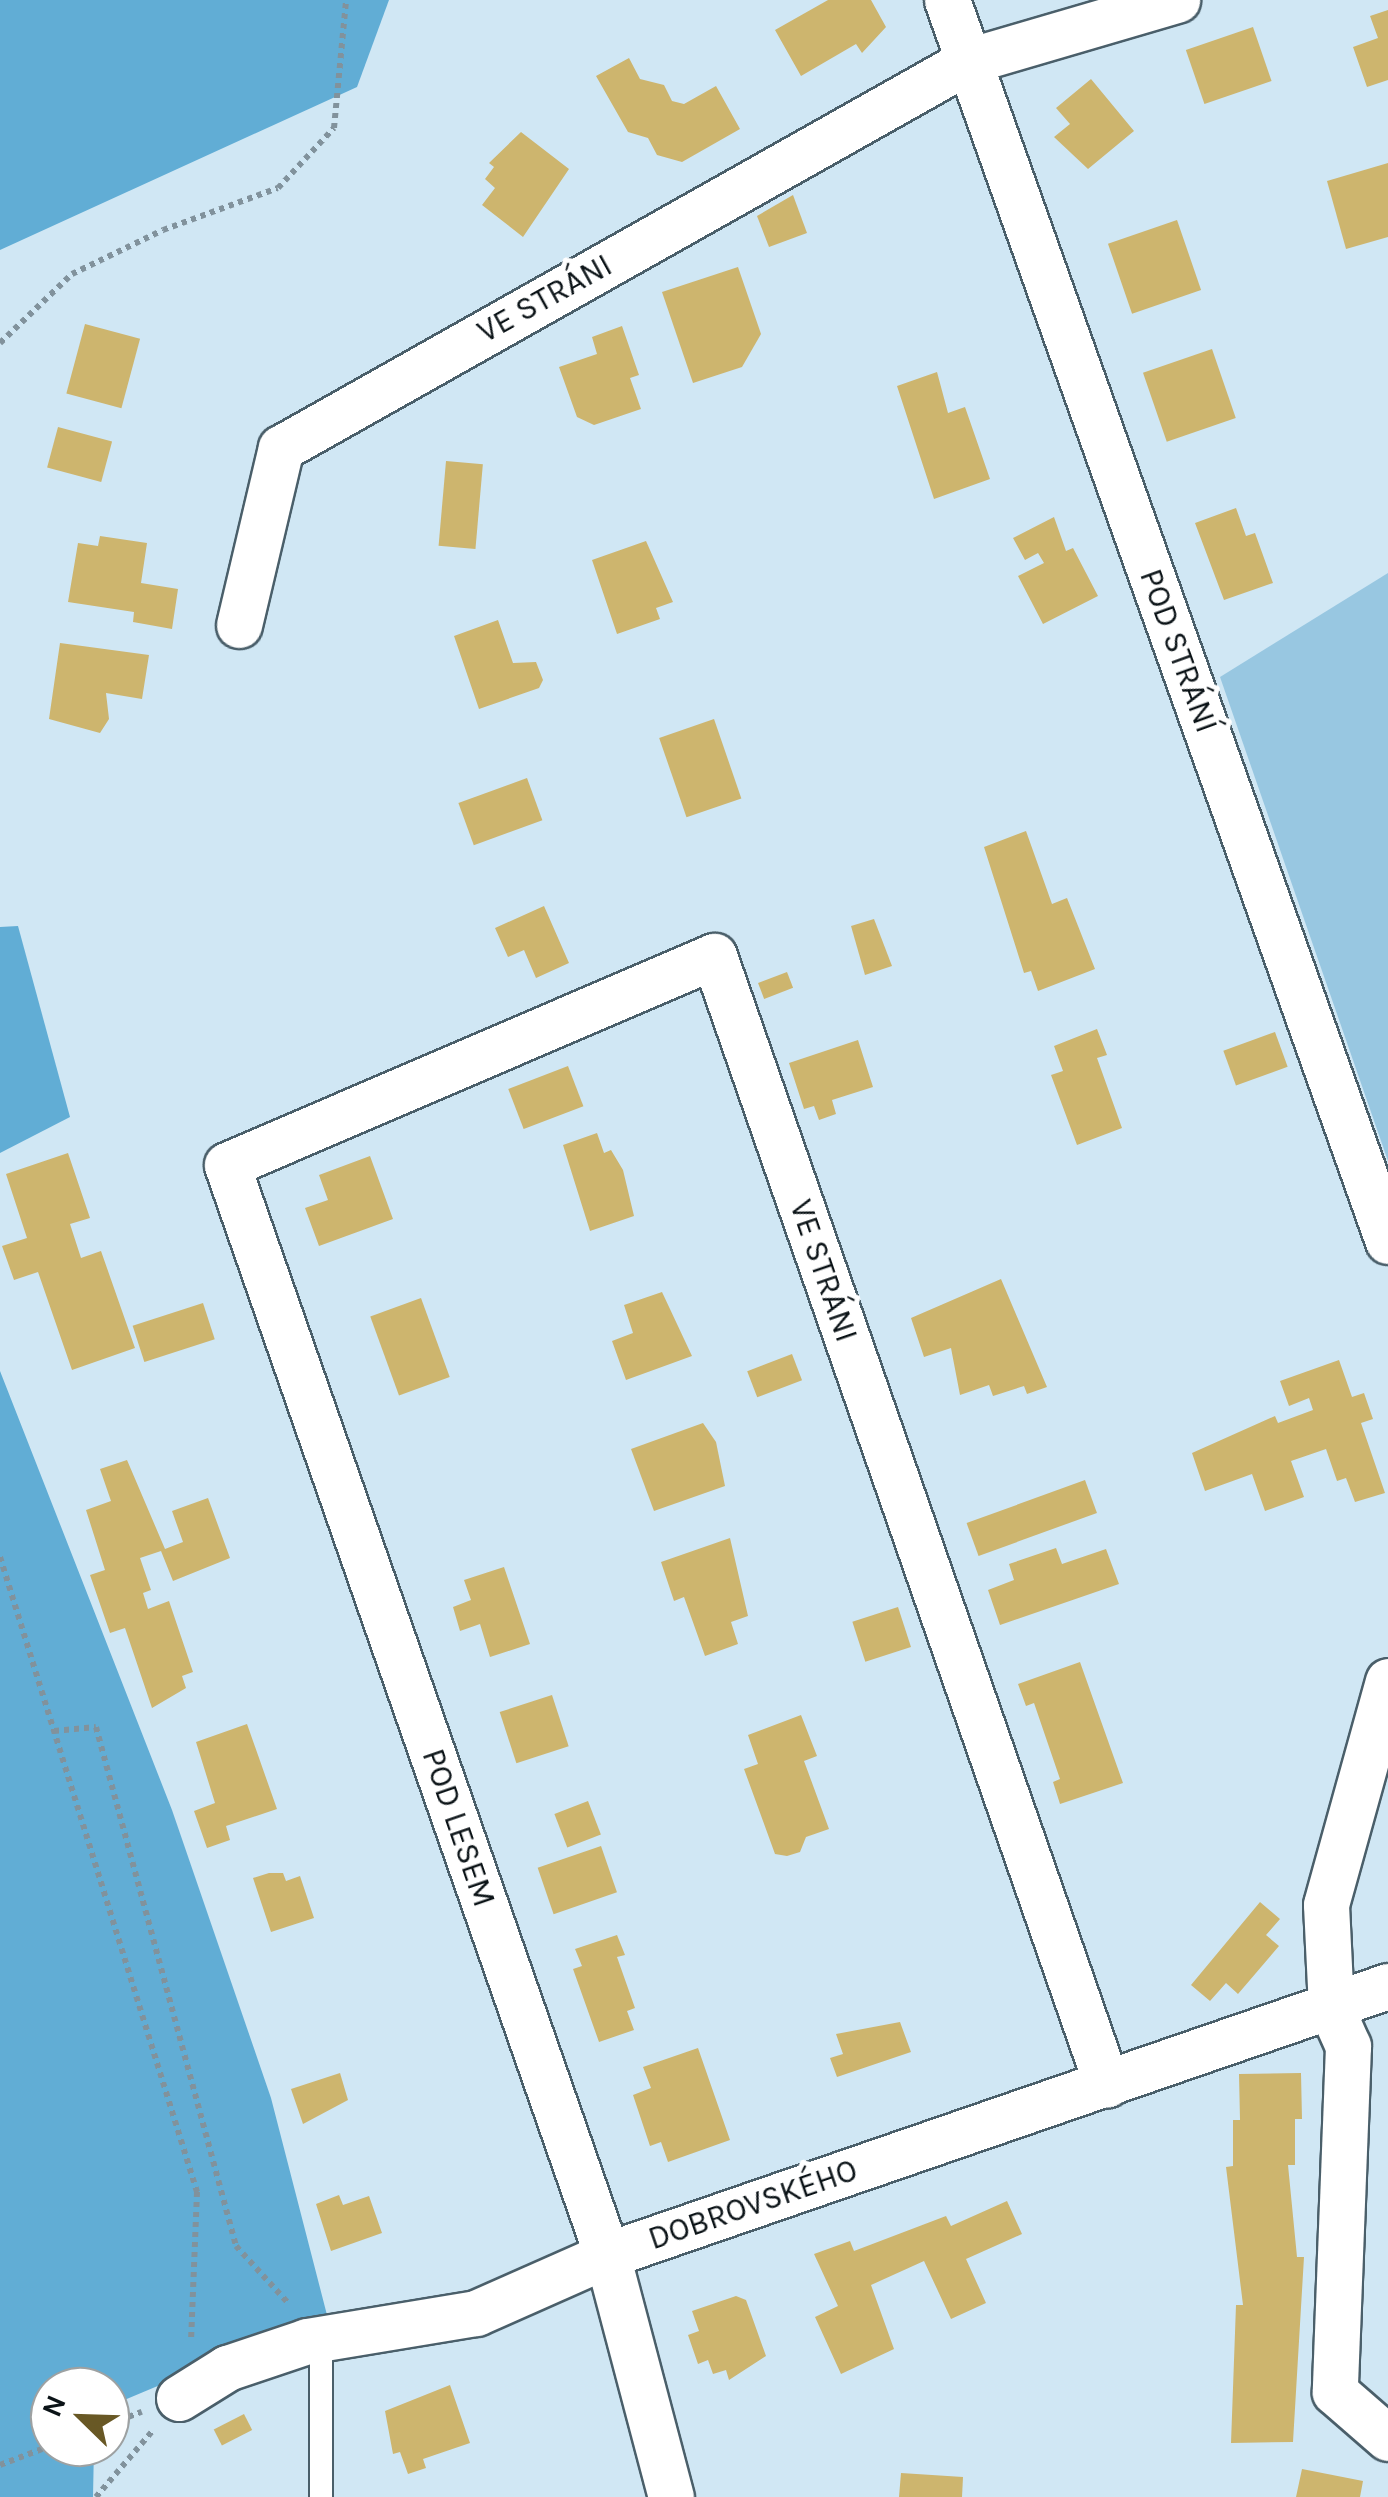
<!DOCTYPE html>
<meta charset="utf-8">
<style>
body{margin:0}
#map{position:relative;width:1388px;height:2497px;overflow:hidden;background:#d0e7f4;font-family:Karla,sans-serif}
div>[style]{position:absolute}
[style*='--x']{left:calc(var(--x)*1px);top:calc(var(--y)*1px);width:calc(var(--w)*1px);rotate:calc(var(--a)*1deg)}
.green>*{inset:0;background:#98c7e1}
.forest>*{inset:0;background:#61add5}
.building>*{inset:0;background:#cdb56e;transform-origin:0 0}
.path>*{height:6px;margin-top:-3px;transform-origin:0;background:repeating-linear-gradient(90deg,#81929c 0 5px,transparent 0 10px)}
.roads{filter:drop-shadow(2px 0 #4a5f6a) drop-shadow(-2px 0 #4a5f6a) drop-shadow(0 2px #4a5f6a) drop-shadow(0 -2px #4a5f6a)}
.lane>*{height:22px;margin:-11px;padding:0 11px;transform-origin:11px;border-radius:11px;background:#fff}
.street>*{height:45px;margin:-22.5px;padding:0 22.5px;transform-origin:22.5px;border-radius:22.5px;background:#fff}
span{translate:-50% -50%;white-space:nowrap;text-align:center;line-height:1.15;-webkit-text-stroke:10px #fff;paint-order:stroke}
.street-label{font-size:32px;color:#0b1317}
.north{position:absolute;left:30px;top:2367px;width:100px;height:100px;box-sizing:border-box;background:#fff;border:2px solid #9da1a2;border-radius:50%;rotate:293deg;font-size:28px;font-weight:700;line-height:40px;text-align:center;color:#0b1317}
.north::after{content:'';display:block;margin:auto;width:35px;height:45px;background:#685825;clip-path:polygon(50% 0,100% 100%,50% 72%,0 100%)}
</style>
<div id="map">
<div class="green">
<div style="clip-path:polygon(1388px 573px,1388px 1161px,1220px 677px)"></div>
</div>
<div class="forest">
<div style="clip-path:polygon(0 0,389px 0,357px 87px,0 250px)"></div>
<div style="clip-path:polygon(18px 926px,70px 1117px,0 1153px,0 927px)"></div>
<div style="clip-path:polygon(0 1371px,172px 1810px,271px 2098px,327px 2315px,110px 2406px,110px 2387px,50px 2387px,50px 2447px,94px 2447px,93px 2497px,0 2497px)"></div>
</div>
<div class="building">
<div style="clip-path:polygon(828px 0,871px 0,886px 27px,862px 53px,856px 44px,801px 76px,775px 30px)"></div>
<div style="clip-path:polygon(1388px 10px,1388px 80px,1367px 87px,1353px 47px,1378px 38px,1370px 16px)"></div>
<div style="left:1253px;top:27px;width:57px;height:71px;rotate:71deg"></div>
<div style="clip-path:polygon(629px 58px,640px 79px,664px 85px,672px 101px,684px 104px,716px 86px,740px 129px,682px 162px,657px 155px,648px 138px,628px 132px,596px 76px)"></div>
<div style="clip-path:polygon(1091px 79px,1134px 131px,1088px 169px,1054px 137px,1070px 124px,1056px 108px)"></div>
<div style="clip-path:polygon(521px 132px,569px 169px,523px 237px,482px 205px,495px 188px,485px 179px,494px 167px,489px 163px)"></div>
<div style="clip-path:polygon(1388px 163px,1388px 237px,1346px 249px,1327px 181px)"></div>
<div style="clip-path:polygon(793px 195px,807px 233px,769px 247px,757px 216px)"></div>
<div style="left:1177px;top:220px;width:74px;height:73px;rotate:71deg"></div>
<div style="clip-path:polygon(738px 267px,761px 334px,742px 367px,693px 383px,662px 292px)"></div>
<div style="left:85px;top:324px;width:57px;height:72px;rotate:15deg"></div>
<div style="clip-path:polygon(622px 326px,639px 375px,630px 378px,641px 409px,594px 425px,577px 417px,559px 367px,597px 354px,592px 337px)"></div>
<div style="left:1212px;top:349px;width:73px;height:73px;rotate:71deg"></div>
<div style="clip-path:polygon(937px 372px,948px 413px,965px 407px,990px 479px,934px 499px,897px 386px)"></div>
<div style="left:58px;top:427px;width:56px;height:42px;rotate:15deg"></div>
<div style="left:446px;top:461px;width:37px;height:85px;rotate:5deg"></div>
<div style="clip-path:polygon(1236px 508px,1246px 536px,1255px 533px,1273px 583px,1224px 600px,1195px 523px)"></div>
<div style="clip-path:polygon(1054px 517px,1066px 551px,1073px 548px,1098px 596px,1043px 624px,1018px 576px,1044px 563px,1038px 553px,1025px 560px,1013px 538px)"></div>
<div style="clip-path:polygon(100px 536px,147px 543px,141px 583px,178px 589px,172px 629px,133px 622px,134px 612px,68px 602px,78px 543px,98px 546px)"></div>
<div style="clip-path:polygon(646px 541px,673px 602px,656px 608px,660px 619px,617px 634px,592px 560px)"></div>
<div style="clip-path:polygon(498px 620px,513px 663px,536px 662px,543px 680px,539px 688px,479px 709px,454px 636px)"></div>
<div style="clip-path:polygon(60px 643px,149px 655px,142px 699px,106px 693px,109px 719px,100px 733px,49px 719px)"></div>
<div style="left:714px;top:719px;width:84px;height:58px;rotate:71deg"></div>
<div style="left:527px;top:778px;width:45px;height:73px;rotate:70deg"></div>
<div style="clip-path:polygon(1026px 831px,1052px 904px,1067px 898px,1095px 969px,1038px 991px,1031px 971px,1024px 973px,984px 847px)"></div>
<div style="clip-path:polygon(544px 906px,569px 963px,536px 978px,524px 950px,508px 957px,495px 928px)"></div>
<div style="clip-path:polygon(874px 919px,892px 966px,865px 975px,851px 926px)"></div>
<div style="left:787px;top:972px;width:17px;height:31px;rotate:69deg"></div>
<div style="clip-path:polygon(1097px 1029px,1107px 1055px,1097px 1058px,1122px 1128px,1077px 1145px,1051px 1075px,1063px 1071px,1054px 1046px)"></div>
<div style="left:1275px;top:1032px;width:37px;height:55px;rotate:70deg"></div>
<div style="clip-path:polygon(858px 1040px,873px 1087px,832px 1100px,836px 1114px,819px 1120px,814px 1106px,804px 1109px,789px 1063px)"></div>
<div style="left:568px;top:1066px;width:43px;height:64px;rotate:69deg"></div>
<div style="clip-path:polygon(597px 1133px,604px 1153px,611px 1150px,623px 1170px,634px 1216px,590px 1231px,563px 1145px)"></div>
<div style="clip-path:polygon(68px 1153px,90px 1218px,70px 1224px,81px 1258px,101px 1251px,135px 1348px,72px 1370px,38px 1272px,14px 1280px,2px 1246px,27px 1238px,6px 1174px)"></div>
<div style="clip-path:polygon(370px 1156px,393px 1219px,319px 1246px,305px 1208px,328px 1200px,319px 1175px)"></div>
<div style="clip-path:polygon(1001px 1279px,1047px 1387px,1027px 1394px,1024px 1386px,993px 1396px,989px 1385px,960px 1395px,951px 1348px,924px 1357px,911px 1318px)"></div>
<div style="clip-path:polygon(662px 1292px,692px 1356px,626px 1380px,612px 1341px,633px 1333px,624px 1305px)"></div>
<div style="left:421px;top:1298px;width:84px;height:54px;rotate:70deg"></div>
<div style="left:203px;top:1303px;width:38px;height:74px;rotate:72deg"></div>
<div style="left:792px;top:1354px;width:28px;height:48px;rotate:69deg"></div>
<div style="clip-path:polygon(1339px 1360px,1352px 1397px,1364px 1393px,1373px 1419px,1361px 1423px,1385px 1493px,1355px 1502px,1346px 1478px,1337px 1481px,1326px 1449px,1291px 1461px,1304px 1497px,1265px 1511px,1252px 1474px,1205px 1491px,1192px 1453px,1275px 1416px,1278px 1423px,1313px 1410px,1309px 1398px,1289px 1406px,1280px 1381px)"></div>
<div style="clip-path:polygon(703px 1423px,716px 1442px,725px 1486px,654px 1511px,631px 1449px)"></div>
<div style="clip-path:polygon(127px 1460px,165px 1549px,183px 1542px,172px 1511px,208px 1498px,230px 1558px,173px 1581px,161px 1551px,140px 1558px,151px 1590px,143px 1593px,148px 1609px,169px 1601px,193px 1672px,182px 1676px,186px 1688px,152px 1708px,125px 1628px,110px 1633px,90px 1575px,105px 1570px,86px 1510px,111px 1501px,100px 1469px)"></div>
<div style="left:1085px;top:1480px;width:35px;height:126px;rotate:70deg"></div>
<div style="clip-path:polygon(730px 1538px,748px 1616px,731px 1622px,738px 1644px,705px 1656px,684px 1597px,674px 1601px,661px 1562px)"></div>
<div style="clip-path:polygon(1056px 1548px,1062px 1564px,1106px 1549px,1119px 1584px,1000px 1625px,988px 1590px,1014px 1580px,1009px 1564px)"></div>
<div style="clip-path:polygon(504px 1567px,530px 1644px,490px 1657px,480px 1624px,460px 1631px,453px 1607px,471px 1600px,464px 1580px)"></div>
<div style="left:898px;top:1607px;width:42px;height:48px;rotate:72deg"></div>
<div style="clip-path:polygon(1080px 1662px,1123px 1783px,1060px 1804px,1053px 1782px,1060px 1779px,1034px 1703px,1026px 1706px,1018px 1684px)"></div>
<div style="left:552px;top:1695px;width:54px;height:55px;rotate:72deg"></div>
<div style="clip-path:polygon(801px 1715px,817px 1756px,804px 1761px,829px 1829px,806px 1837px,800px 1852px,787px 1856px,775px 1854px,744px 1769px,758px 1764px,748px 1735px)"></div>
<div style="clip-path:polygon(247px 1724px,277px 1809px,226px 1826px,230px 1840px,207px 1848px,194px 1811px,215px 1803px,196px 1742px)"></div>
<div style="left:588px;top:1801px;width:36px;height:36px;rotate:69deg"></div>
<div style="left:601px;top:1846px;width:49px;height:67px;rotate:71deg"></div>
<div style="clip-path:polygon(269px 1873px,283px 1873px,286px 1881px,300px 1876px,314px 1918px,271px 1932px,253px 1878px)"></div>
<div style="clip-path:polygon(1260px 1902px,1280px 1919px,1266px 1935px,1279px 1946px,1238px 1994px,1226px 1983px,1210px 2001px,1191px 1985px)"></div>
<div style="clip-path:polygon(617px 1935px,625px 1955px,617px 1957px,635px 2008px,627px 2011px,634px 2030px,599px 2042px,573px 1969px,582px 1966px,575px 1949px)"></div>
<div style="clip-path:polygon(900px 2022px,911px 2052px,837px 2077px,830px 2058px,843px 2054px,836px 2034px)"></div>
<div style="clip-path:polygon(698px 2048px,730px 2140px,668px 2162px,661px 2142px,650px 2146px,633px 2095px,651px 2088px,643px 2067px)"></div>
<div style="clip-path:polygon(340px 2073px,348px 2100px,303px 2124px,291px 2089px)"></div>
<div style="clip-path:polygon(1301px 2073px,1302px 2119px,1295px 2119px,1295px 2165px,1288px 2165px,1297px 2257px,1304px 2257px,1293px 2442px,1231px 2443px,1236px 2305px,1243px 2305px,1226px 2167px,1233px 2166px,1233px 2120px,1240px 2120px,1239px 2074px)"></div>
<div style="clip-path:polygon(339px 2195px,343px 2205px,369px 2196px,382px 2233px,331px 2251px,316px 2204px)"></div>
<div style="clip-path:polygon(1007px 2201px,1022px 2234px,966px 2259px,986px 2303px,951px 2319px,924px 2261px,871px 2285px,894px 2349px,841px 2374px,815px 2317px,838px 2306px,814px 2254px,850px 2241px,854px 2251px,946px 2216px,951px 2226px)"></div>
<div style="clip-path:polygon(736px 2296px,746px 2300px,766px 2356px,729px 2380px,726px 2370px,713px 2374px,708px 2360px,698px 2364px,688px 2335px,699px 2331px,692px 2311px)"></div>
<div style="clip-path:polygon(450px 2385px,470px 2443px,423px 2459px,426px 2468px,408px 2474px,400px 2452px,393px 2454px,385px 2411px)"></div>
<div style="left:244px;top:2414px;width:18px;height:34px;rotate:63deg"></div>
<div style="clip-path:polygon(1302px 2469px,1363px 2481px,1360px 2497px,1296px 2497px)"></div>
<div style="clip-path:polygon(901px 2473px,963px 2477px,962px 2497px,899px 2497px)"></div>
</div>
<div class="path">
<div style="--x:0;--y:343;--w:100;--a:-43.8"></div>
<div style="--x:72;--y:274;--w:101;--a:-25.8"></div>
<div style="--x:163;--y:230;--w:122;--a:-20.1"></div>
<div style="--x:278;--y:188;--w:82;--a:-47"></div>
<div style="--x:334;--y:128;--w:129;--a:-84.6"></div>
<div style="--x:0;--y:1557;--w:665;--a:72.76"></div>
<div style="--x:197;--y:2192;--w:150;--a:92.3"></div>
<div style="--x:54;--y:1731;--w:42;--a:-5.4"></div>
<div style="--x:96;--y:1727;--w:538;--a:74.9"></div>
<div style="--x:236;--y:2246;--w:79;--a:47.6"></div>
<div style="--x:110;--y:2424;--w:34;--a:-21"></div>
<div style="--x:0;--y:2465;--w:53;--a:-20.8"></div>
<div style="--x:96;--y:2497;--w:89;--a:-49.5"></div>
</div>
<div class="roads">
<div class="lane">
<div style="--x:321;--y:2497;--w:157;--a:-90"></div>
</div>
<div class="street">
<div style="--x:947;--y:0;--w:1317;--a:70.44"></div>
<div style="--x:239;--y:625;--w:182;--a:-76.7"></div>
<div style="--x:281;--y:448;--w:789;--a:-29.39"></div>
<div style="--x:968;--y:61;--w:218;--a:-16.3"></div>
<div style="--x:1388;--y:1681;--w:232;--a:105.5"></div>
<div style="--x:1326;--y:1905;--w:103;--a:87.2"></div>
<div style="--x:1331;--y:2008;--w:42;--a:65.9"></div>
<div style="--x:1348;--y:2046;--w:346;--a:92.2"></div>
<div style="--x:1335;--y:2392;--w:70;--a:41"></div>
<div style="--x:179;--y:2398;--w:57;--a:-32"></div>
<div style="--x:227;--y:2368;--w:84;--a:-18.6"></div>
<div style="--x:307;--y:2341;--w:171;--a:-9.4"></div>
<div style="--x:476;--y:2313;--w:143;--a:-23.9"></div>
<div style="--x:607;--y:2255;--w:826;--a:-19.01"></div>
<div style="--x:671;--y:2497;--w:250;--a:-104.8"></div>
<div style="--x:607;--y:2255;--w:1154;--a:-109.22"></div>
<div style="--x:227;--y:1165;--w:530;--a:-23.23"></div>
<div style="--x:714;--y:956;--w:1195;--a:70.81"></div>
</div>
</div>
<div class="street-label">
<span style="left:545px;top:299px;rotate:-29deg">VE STRÁNI</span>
<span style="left:1178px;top:651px;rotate:70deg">POD STRÁNÍ</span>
<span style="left:823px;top:1271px;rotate:71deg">VE STRÁNI</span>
<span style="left:458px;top:1828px;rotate:71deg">POD LESEM</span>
<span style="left:753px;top:2205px;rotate:-19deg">DOBROVSKÉHO</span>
</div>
<div class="north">N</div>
</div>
